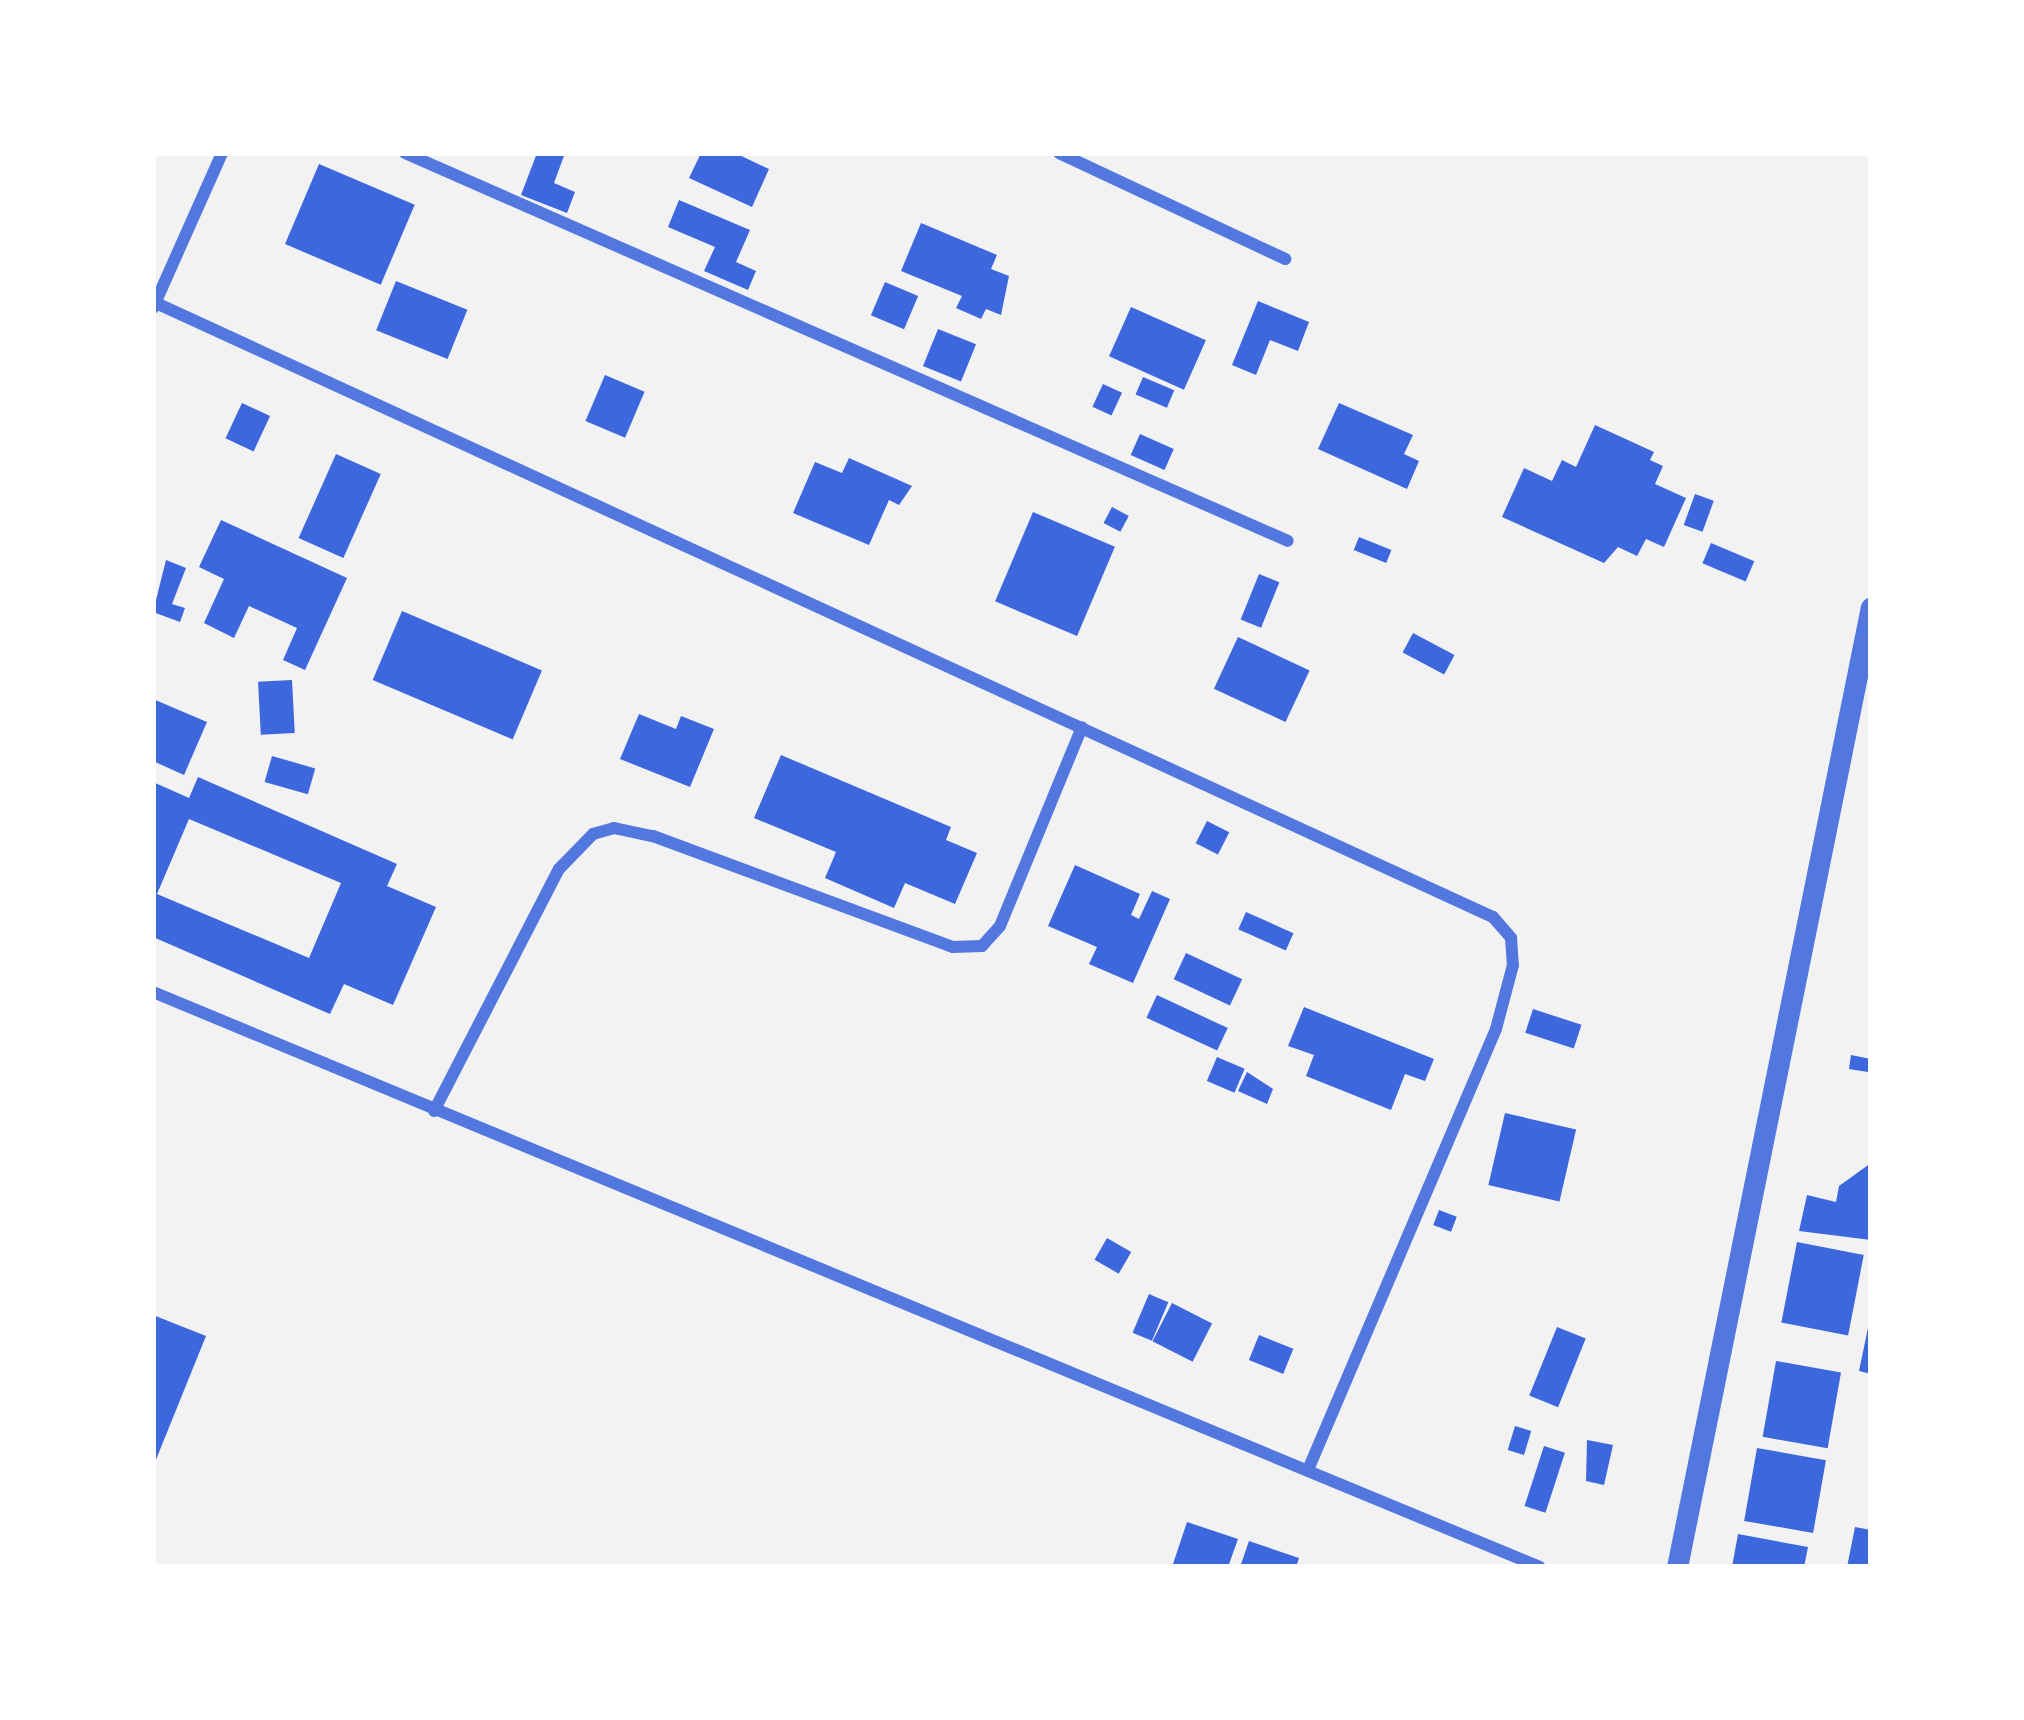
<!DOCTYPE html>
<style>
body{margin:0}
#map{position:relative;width:2024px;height:1720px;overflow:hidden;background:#f2f2f2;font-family:Commissioner,sans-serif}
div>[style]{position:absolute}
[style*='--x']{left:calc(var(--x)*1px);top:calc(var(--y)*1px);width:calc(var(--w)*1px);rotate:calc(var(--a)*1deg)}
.building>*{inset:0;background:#3d67dc;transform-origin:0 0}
.minor>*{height:12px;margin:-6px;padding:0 6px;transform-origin:6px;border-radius:6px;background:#5277de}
.tertiary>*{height:21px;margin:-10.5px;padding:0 10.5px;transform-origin:10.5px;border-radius:10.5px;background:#5277de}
span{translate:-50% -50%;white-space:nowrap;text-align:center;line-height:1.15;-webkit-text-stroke:12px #fff;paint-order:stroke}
.frame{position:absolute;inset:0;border:156px solid #fff;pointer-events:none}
</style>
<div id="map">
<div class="building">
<div style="clip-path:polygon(537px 153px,565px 153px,554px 183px,575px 192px,567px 213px,521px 195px)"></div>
<div style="clip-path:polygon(701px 153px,735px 153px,769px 169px,752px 207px,689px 178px)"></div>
<div style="left:319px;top:164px;width:104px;height:87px;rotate:23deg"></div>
<div style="clip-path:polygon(679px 200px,750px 230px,736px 262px,756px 271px,748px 290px,704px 271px,715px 247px,668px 227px)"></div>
<div style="clip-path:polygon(921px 223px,997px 255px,991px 269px,1009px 276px,1001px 315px,986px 309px,981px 319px,956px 308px,962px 296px,901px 271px)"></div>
<div style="left:396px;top:281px;width:77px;height:53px;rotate:22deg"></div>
<div style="left:885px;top:282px;width:36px;height:36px;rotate:23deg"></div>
<div style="clip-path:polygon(1258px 301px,1309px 322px,1298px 351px,1270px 340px,1256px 375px,1232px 365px)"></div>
<div style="left:1131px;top:307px;width:82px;height:54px;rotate:24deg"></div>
<div style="left:938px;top:329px;width:41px;height:40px;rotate:22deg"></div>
<div style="left:605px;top:375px;width:43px;height:50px;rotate:23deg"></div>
<div style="left:1143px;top:377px;width:34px;height:19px;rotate:23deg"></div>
<div style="left:1103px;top:384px;width:21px;height:25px;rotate:25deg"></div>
<div style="left:242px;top:403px;width:31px;height:39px;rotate:25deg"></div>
<div style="clip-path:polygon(1339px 403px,1413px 435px,1404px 454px,1419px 461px,1407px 489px,1318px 449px)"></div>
<div style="clip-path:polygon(1595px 425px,1654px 452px,1650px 460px,1663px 466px,1655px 484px,1686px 498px,1664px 547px,1646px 539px,1637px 556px,1618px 547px,1604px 563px,1502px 517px,1524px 468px,1552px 481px,1562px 460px,1576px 467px)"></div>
<div style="left:1140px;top:434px;width:37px;height:23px;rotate:24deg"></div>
<div style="left:336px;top:454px;width:49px;height:92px;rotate:24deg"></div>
<div style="clip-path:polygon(849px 458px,912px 486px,899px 505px,889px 500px,869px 545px,793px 513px,815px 462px,842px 473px)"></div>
<div style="left:1695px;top:494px;width:20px;height:33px;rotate:20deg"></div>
<div style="left:1112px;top:507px;width:19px;height:18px;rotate:28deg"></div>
<div style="left:1033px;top:512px;width:89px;height:97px;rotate:23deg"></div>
<div style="clip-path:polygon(221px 520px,347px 578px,305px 670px,283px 660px,297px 628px,249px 606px,234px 638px,204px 623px,224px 579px,199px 567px)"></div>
<div style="left:1359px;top:537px;width:35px;height:14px;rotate:22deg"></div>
<div style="left:1711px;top:543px;width:47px;height:22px;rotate:23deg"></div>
<div style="clip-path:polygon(166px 560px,186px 568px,172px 604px,185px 608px,180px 622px,153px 612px)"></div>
<div style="left:1259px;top:574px;width:22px;height:49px;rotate:22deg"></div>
<div style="left:402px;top:611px;width:152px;height:75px;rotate:23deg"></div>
<div style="left:1413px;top:633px;width:47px;height:22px;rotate:28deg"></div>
<div style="left:1238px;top:637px;width:79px;height:57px;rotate:25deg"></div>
<div style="left:292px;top:680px;width:53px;height:34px;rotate:87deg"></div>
<div style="clip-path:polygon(153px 699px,207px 722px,184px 775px,153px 761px)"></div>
<div style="clip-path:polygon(639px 714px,676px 729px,681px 716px,714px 729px,690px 787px,620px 759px)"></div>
<div style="clip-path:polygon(781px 755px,951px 827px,946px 840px,977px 853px,955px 904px,905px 883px,894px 908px,825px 878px,836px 852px,754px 818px)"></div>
<div style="left:272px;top:756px;width:45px;height:27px;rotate:16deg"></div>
<div style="clip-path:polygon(evenodd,198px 777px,397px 864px,387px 886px,436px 907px,393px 1005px,344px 984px,330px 1014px,153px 937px,153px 782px,189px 798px,198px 777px,189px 819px,341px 883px,309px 958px,157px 894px,189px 819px)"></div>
<div style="left:1207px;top:821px;width:25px;height:25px;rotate:27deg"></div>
<div style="clip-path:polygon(1075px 865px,1140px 894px,1131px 915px,1139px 919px,1152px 891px,1170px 899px,1133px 983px,1089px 964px,1097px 947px,1048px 926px)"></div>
<div style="left:1246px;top:912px;width:52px;height:19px;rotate:24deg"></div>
<div style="left:1186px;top:953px;width:62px;height:29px;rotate:25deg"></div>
<div style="left:1157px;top:995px;width:78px;height:25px;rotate:25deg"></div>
<div style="clip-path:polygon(1304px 1007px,1434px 1059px,1425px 1081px,1405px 1074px,1391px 1110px,1306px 1076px,1314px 1055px,1288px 1046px)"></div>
<div style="left:1533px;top:1009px;width:51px;height:25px;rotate:18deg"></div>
<div style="clip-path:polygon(1851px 1055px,1871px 1059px,1871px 1086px,1868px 1072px,1849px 1069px)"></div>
<div style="left:1217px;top:1057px;width:30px;height:26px;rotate:23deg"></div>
<div style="clip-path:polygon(1247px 1072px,1273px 1089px,1267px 1104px,1238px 1091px)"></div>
<div style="left:1505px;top:1113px;width:73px;height:74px;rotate:13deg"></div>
<div style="clip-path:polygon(1871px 1163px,1871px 1240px,1799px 1231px,1807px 1195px,1836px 1202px,1839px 1186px)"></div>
<div style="left:1439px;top:1210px;width:19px;height:16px;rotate:21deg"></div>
<div style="left:1107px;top:1238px;width:28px;height:25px;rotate:30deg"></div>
<div style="left:1797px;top:1242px;width:68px;height:82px;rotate:11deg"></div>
<div style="left:1149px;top:1294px;width:21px;height:42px;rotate:23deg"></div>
<div style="left:1172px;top:1303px;width:45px;height:43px;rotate:27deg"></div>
<div style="clip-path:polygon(153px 1315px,206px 1336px,153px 1467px)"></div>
<div style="clip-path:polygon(1869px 1323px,1871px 1323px,1871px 1374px,1859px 1371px)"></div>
<div style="left:1557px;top:1327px;width:31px;height:74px;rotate:22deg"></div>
<div style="left:1259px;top:1335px;width:37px;height:27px;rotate:22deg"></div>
<div style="left:1776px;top:1361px;width:66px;height:77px;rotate:10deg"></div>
<div style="left:1515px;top:1426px;width:17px;height:25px;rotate:17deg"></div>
<div style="clip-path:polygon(1587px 1440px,1613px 1445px,1604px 1485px,1586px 1481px)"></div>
<div style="left:1544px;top:1446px;width:22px;height:63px;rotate:18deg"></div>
<div style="left:1757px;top:1448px;width:70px;height:74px;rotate:10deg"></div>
<div style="clip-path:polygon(1187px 1522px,1238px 1539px,1228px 1567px,1172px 1567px)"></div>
<div style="clip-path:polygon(1855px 1527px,1871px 1530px,1871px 1567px,1847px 1567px)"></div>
<div style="clip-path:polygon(1738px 1534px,1808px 1547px,1804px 1567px,1732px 1567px)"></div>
<div style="clip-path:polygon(1249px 1541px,1299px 1558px,1296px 1567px,1240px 1567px)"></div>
</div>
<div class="minor">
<div style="--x:405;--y:153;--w:964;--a:23.72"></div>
<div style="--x:1059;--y:153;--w:250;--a:25.1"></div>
<div style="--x:156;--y:303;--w:1471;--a:24.67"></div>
<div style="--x:1493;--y:917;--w:28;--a:49"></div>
<div style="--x:1511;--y:938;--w:27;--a:86"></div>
<div style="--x:1513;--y:965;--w:66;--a:104.9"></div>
<div style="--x:1496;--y:1029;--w:479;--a:113.1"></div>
<div style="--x:153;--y:308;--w:170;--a:-66"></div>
<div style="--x:153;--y:992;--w:1501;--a:22.52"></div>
<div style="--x:434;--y:1111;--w:272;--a:-62.7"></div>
<div style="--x:559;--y:869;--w:49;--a:-45.8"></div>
<div style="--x:593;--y:834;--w:22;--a:-16"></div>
<div style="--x:614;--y:828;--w:40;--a:12"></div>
<div style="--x:653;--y:836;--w:320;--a:20.3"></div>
<div style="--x:953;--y:947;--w:29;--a:-2"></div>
<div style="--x:982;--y:946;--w:27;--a:-48"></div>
<div style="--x:1000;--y:926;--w:215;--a:-67.6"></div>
</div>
<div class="tertiary">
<div style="--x:1677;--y:1567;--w:979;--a:-78.58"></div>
</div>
<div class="frame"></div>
</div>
